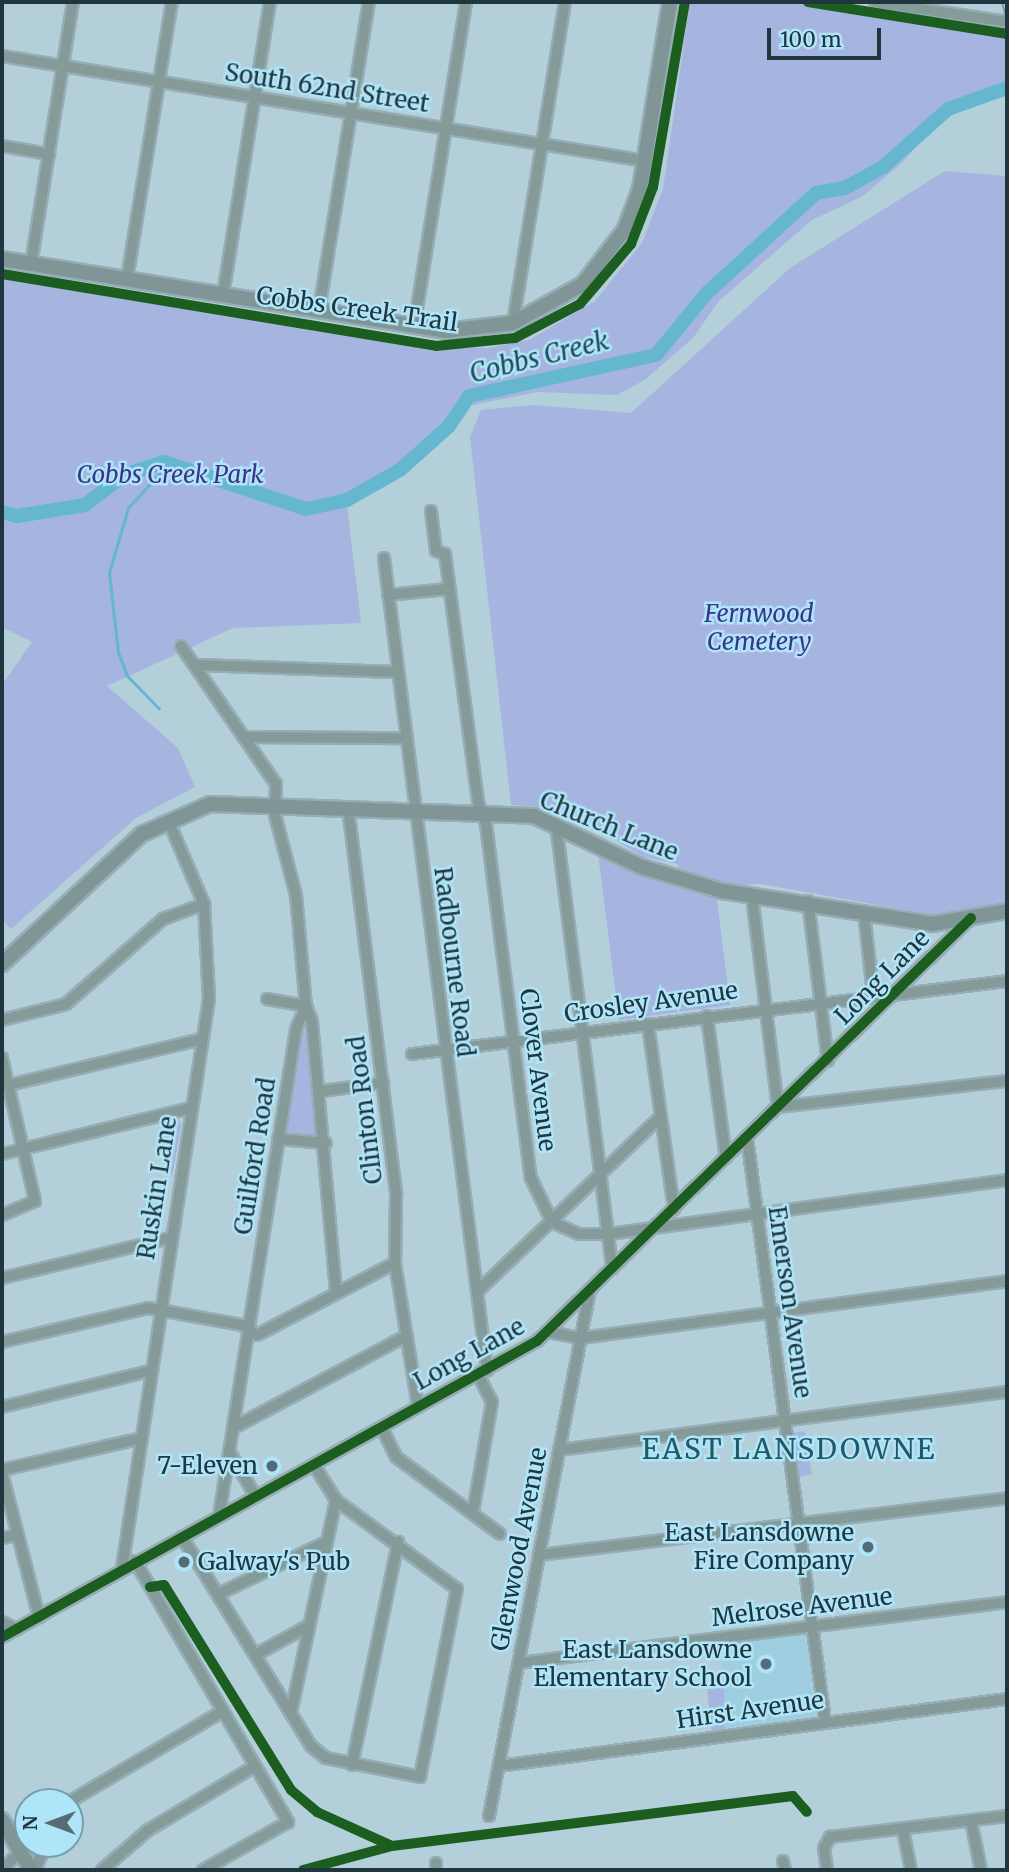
<!DOCTYPE html>
<style>
body{margin:0}
#map{position:relative;width:1009px;height:1872px;overflow:hidden;background:#b3d0da;font-family:Merriweather,serif}
div>[style]{position:absolute}
[style*='--x']{left:calc(var(--x)*1px);top:calc(var(--y)*1px);width:calc(var(--w)*1px);rotate:calc(var(--a)*1deg)}
.built>*{inset:0;background:#9ecedf}
.green>*{inset:0;background:#a6b4e0;transform-origin:0 0}
.stream>*{height:2.5px;margin:-1.25px;padding:0 1.25px;transform-origin:1.25px;border-radius:1.25px;background:#65b7d0}
.river>*{height:14px;margin:-7px;padding:0 7px;transform-origin:7px;border-radius:7px;background:#65b7d0}
.roads{filter:drop-shadow(2px 0 #96adb5) drop-shadow(-2px 0 #96adb5) drop-shadow(0 2px #96adb5) drop-shadow(0 -2px #96adb5)}
.minor>*{height:10px;margin:-5px;padding:0 5px;transform-origin:5px;border-radius:5px;background:#849b99}
.major>*{height:14px;margin:-7px;padding:0 7px;transform-origin:7px;border-radius:7px;background:#809696}
.tram>*{height:2px;margin:-1px;padding:0 1px;transform-origin:1px;border-radius:1px;background:#819799}
.cycleway>*{height:10px;margin:-5px;padding:0 5px;transform-origin:5px;border-radius:5px;background:#1b5e20}
.dots>*{width:19px;height:19px;translate:-50% -50%;box-sizing:border-box;border:4px solid #afe5f9;border-radius:50%}
span{translate:-50% -50%;white-space:nowrap;text-align:center;line-height:1.15;-webkit-text-stroke:5px #afe5f9;paint-order:stroke}
.street-label{font-size:24px;color:#20363e}
.park-label{font-size:24px;color:#3c3488;font-style:italic}
.poi-label{font-size:24px;color:#20363e}
.right{translate:-100% -50%;text-align:right}
.left{translate:0 -50%;text-align:left}
.water-label{font-size:26px;color:#1f4b5a;font-style:italic}
.quarter-label{font-size:28px;color:#245869;letter-spacing:2px}
.frame{position:absolute;inset:0;border:4px solid #20363e;pointer-events:none}
.north{position:absolute;left:14px;top:1788px;width:70px;height:70px;box-sizing:border-box;background:#afe5f9;border:2px solid #769fae;border-radius:50%;rotate:270deg;font-size:19px;font-weight:700;line-height:28px;text-align:center;color:#20363e}
.north::after{content:'';display:block;margin:auto;width:24px;height:32px;background:#536c75;clip-path:polygon(50% 0,100% 100%,50% 72%,0 100%)}
.scale{position:absolute;left:767px;top:28px;width:114px;height:32px;box-sizing:border-box;border:4px solid #20363e;border-top:0;padding-left:9px;font-size:21px;line-height:24px;white-space:nowrap;color:#20363e;-webkit-text-stroke:5px #afe5f9;paint-order:stroke}
</style>
<div id="map">
<div class="built">
<div style="clip-path:polygon(805px 1631px,816px 1720px,712px 1734px,707px 1689px,724px 1686px,719px 1642px)"></div>
</div>
<div class="green">
<div style="clip-path:polygon(690px 2px,803px 2px,1007px 35px,1007px 88px,948px 109px,903px 162px,863px 196px,812px 220px,719px 301px,693px 338px,646px 379px,617px 395px,538px 392px,467px 406px,389px 482px,347px 504px,361px 623px,233px 628px,107px 686px,178px 748px,195px 787px,136px 818px,11px 929px,2px 919px,2px 685px,32px 642px,2px 627px,2px 278px,428px 347px,489px 348px,531px 339px,595px 301px,642px 243px,663px 189px)"></div>
<div style="clip-path:polygon(945px 171px,1007px 176px,1007px 905px,944px 917px,761px 884px,729px 886px,678px 873px,678px 864px,644px 857px,560px 808px,511px 805px,470px 437px,481px 410px,533px 405px,631px 413px,790px 268px)"></div>
<div style="clip-path:polygon(598px 854px,637px 875px,717px 899px,730px 1005px,619px 1020px)"></div>
<div style="clip-path:polygon(300px 1031px,310px 1032px,317px 1137px,285px 1132px)"></div>
<div style="clip-path:polygon(179px 1119px,181px 1126px,172px 1177px,160px 1123px)"></div>
<div style="left:805px;top:1431px;width:44px;height:13px;rotate:81deg"></div>
<div style="clip-path:polygon(724px 1687px,725px 1732px,712px 1734px,707px 1689px)"></div>
</div>
<div class="stream">
<div style="--x:159;--y:709;--w:46;--a:-134.1"></div>
<div style="--x:127;--y:676;--w:25;--a:-111"></div>
<div style="--x:118;--y:653;--w:81;--a:-96.4"></div>
<div style="--x:109;--y:573;--w:68;--a:-73.7"></div>
<div style="--x:128;--y:508;--w:61;--a:-47.7"></div>
</div>
<div class="river">
<div style="--x:2;--y:512;--w:16;--a:15"></div>
<div style="--x:17;--y:516;--w:69;--a:-9.2"></div>
<div style="--x:85;--y:505;--w:49;--a:-37.6"></div>
<div style="--x:124;--y:475;--w:42;--a:-18"></div>
<div style="--x:164;--y:462;--w:150;--a:18.3"></div>
<div style="--x:306;--y:509;--w:42;--a:-12.4"></div>
<div style="--x:347;--y:500;--w:61;--a:-29.5"></div>
<div style="--x:400;--y:470;--w:66;--a:-41.9"></div>
<div style="--x:449;--y:426;--w:36;--a:-56"></div>
<div style="--x:469;--y:396;--w:191;--a:-12.4"></div>
<div style="--x:656;--y:355;--w:80;--a:-50.6"></div>
<div style="--x:707;--y:293;--w:148;--a:-42.5"></div>
<div style="--x:816;--y:193;--w:29;--a:-10"></div>
<div style="--x:845;--y:188;--w:43;--a:-28.9"></div>
<div style="--x:883;--y:167;--w:87;--a:-41.7"></div>
<div style="--x:948;--y:109;--w:63;--a:-19.6"></div>
</div>
<div class="roads">
<div class="minor">
<div style="--x:875;--y:2;--w:134;--a:8.6"></div>
<div style="--x:2;--y:56;--w:652;--a:9.27"></div>
<div style="--x:2;--y:146;--w:48;--a:9.7"></div>
<div style="--x:31;--y:264;--w:265;--a:-80.9"></div>
<div style="--x:127;--y:279;--w:281;--a:-80.8"></div>
<div style="--x:223;--y:295;--w:297;--a:-80.9"></div>
<div style="--x:319;--y:310;--w:312;--a:-80.8"></div>
<div style="--x:513;--y:323;--w:325;--a:-80.8"></div>
<div style="--x:414;--y:327;--w:329;--a:-80.9"></div>
<div style="--x:431;--y:511;--w:40;--a:82.9"></div>
<div style="--x:436;--y:551;--w:9;--a:18"></div>
<div style="--x:445;--y:554;--w:250;--a:82.4"></div>
<div style="--x:478;--y:802;--w:23;--a:70"></div>
<div style="--x:486;--y:824;--w:357;--a:82.8"></div>
<div style="--x:531;--y:1178;--w:49;--a:64.5"></div>
<div style="--x:552;--y:1222;--w:30;--a:24"></div>
<div style="--x:579;--y:1234;--w:30;--a:0"></div>
<div style="--x:609;--y:1234;--w:402;--a:-7.7"></div>
<div style="--x:384;--y:558;--w:819;--a:82.77"></div>
<div style="--x:388;--y:595;--w:60;--a:-5.7"></div>
<div style="--x:181;--y:646;--w:168;--a:55.5"></div>
<div style="--x:276;--y:784;--w:31;--a:92"></div>
<div style="--x:275;--y:815;--w:83;--a:75.3"></div>
<div style="--x:296;--y:895;--w:111;--a:84.9"></div>
<div style="--x:306;--y:1006;--w:26;--a:113"></div>
<div style="--x:296;--y:1030;--w:493;--a:99"></div>
<div style="--x:196;--y:665;--w:201;--a:2"></div>
<div style="--x:246;--y:737;--w:159;--a:0.4"></div>
<div style="--x:348;--y:807;--w:391;--a:82.9"></div>
<div style="--x:396;--y:1195;--w:68;--a:90.8"></div>
<div style="--x:395;--y:1263;--w:146;--a:80.9"></div>
<div style="--x:556;--y:823;--w:449;--a:82.8"></div>
<div style="--x:752;--y:896;--w:213;--a:83"></div>
<div style="--x:778;--y:1107;--w:230;--a:-6.5"></div>
<div style="--x:808;--y:901;--w:161;--a:82.9"></div>
<div style="--x:864;--y:912;--w:82;--a:83.7"></div>
<div style="--x:267;--y:999;--w:40;--a:10"></div>
<div style="--x:306;--y:1006;--w:17;--a:69"></div>
<div style="--x:312;--y:1022;--w:271;--a:84.9"></div>
<div style="--x:707;--y:1016;--w:143;--a:82.4"></div>
<div style="--x:2;--y:1020;--w:66;--a:-14"></div>
<div style="--x:66;--y:1004;--w:129;--a:-41.2"></div>
<div style="--x:163;--y:919;--w:44;--a:-20.1"></div>
<div style="--x:648;--y:1024;--w:187;--a:82"></div>
<div style="--x:412;--y:1054;--w:599;--a:-6.99"></div>
<div style="--x:2;--y:1058;--w:147;--a:77"></div>
<div style="--x:35;--y:1201;--w:36;--a:157"></div>
<div style="--x:9;--y:1085;--w:198;--a:-13.4"></div>
<div style="--x:322;--y:1091;--w:62;--a:-7.5"></div>
<div style="--x:747;--y:1137;--w:589;--a:82.39"></div>
<div style="--x:278;--y:1139;--w:48;--a:4.8"></div>
<div style="--x:2;--y:1154;--w:195;--a:-13.7"></div>
<div style="--x:2;--y:1278;--w:173;--a:-13.4"></div>
<div style="--x:477;--y:1292;--w:252;--a:-43.7"></div>
<div style="--x:549;--y:1332;--w:33;--a:11"></div>
<div style="--x:581;--y:1338;--w:430;--a:-7.6"></div>
<div style="--x:2;--y:1342;--w:150;--a:-13.1"></div>
<div style="--x:148;--y:1308;--w:96;--a:10.3"></div>
<div style="--x:242;--y:1325;--w:18;--a:34"></div>
<div style="--x:257;--y:1335;--w:156;--a:-27.6"></div>
<div style="--x:2;--y:1407;--w:152;--a:-13.7"></div>
<div style="--x:233;--y:1428;--w:196;--a:-28"></div>
<div style="--x:382;--y:1428;--w:32;--a:64"></div>
<div style="--x:396;--y:1457;--w:129;--a:36.5"></div>
<div style="--x:559;--y:1450;--w:452;--a:-7.4"></div>
<div style="--x:229;--y:1451;--w:53;--a:59.6"></div>
<div style="--x:2;--y:1470;--w:139;--a:-12.8"></div>
<div style="--x:2;--y:1473;--w:149;--a:75.6"></div>
<div style="--x:473;--y:1512;--w:112;--a:-80.2"></div>
<div style="--x:492;--y:1402;--w:30;--a:-117"></div>
<div style="--x:182;--y:1537;--w:246;--a:58.3"></div>
<div style="--x:311;--y:1746;--w:19;--a:39"></div>
<div style="--x:326;--y:1758;--w:96;--a:11.4"></div>
<div style="--x:420;--y:1777;--w:192;--a:-78.9"></div>
<div style="--x:457;--y:1589;--w:150;--a:-143.7"></div>
<div style="--x:336;--y:1500;--w:41;--a:-122.2"></div>
<div style="--x:2;--y:1538;--w:15;--a:-11"></div>
<div style="--x:539;--y:1555;--w:471;--a:-6.9"></div>
<div style="--x:135;--y:1561;--w:303;--a:59.6"></div>
<div style="--x:288;--y:1822;--w:98;--a:150.5"></div>
<div style="--x:122;--y:1568;--w:576;--a:-81.31"></div>
<div style="--x:209;--y:999;--w:95;--a:-93"></div>
<div style="--x:204;--y:904;--w:91;--a:-113.2"></div>
<div style="--x:221;--y:1593;--w:114;--a:-25.9"></div>
<div style="--x:2;--y:1622;--w:17;--a:25"></div>
<div style="--x:2;--y:1637;--w:611;--a:-28.95"></div>
<div style="--x:537;--y:1341;--w:606;--a:-44.26"></div>
<div style="--x:257;--y:1654;--w:58;--a:-28.8"></div>
<div style="--x:519;--y:1663;--w:492;--a:-7.1"></div>
<div style="--x:291;--y:1713;--w:218;--a:-78.1"></div>
<div style="--x:352;--y:1765;--w:228;--a:-78.3"></div>
<div style="--x:499;--y:1766;--w:512;--a:-7.51"></div>
<div style="--x:69;--y:1802;--w:179;--a:-30.6"></div>
<div style="--x:489;--y:1816;--w:536;--a:-79.13"></div>
<div style="--x:971;--y:1821;--w:50;--a:78.5"></div>
<div style="--x:903;--y:1830;--w:41;--a:78.7"></div>
<div style="--x:783;--y:1861;--w:9;--a:77"></div>
<div style="--x:436;--y:1863;--w:7;--a:90"></div>
<div style="--x:2;--y:1870;--w:25;--a:-45"></div>
<div style="--x:35;--y:1870;--w:28;--a:-67"></div>
<div style="--x:102;--y:1870;--w:60;--a:-40.9"></div>
<div style="--x:147;--y:1831;--w:126;--a:-31"></div>
<div style="--x:827;--y:1870;--w:22;--a:-98"></div>
<div style="--x:824;--y:1848;--w:13;--a:-61"></div>
<div style="--x:830;--y:1837;--w:178;--a:-6.8"></div>
</div>
<div class="major">
<div style="--x:2;--y:259;--w:449;--a:9.2"></div>
<div style="--x:445;--y:331;--w:68;--a:-6.7"></div>
<div style="--x:513;--y:323;--w:80;--a:-29.1"></div>
<div style="--x:583;--y:284;--w:69;--a:-52.6"></div>
<div style="--x:625;--y:229;--w:43;--a:-69.4"></div>
<div style="--x:640;--y:189;--w:189;--a:-80.9"></div>
<div style="--x:2;--y:964;--w:191;--a:-42.9"></div>
<div style="--x:142;--y:834;--w:74;--a:-23.8"></div>
<div style="--x:210;--y:804;--w:324;--a:2.1"></div>
<div style="--x:534;--y:816;--w:119;--a:25.3"></div>
<div style="--x:642;--y:867;--w:84;--a:16.7"></div>
<div style="--x:722;--y:891;--w:213;--a:8.9"></div>
<div style="--x:932;--y:924;--w:76;--a:-9.8"></div>
<div style="--x:2;--y:1820;--w:58;--a:59.9"></div>
</div>
</div>
<div class="tram">
<div style="--x:1002;--y:2;--w:20;--a:75"></div>
</div>
<div class="cycleway">
<div style="--x:808;--y:2;--w:202;--a:9.1"></div>
<div style="--x:2;--y:274;--w:440;--a:9.4"></div>
<div style="--x:436;--y:346;--w:79;--a:-5.8"></div>
<div style="--x:515;--y:338;--w:73;--a:-27.6"></div>
<div style="--x:580;--y:304;--w:79;--a:-49.6"></div>
<div style="--x:631;--y:244;--w:61;--a:-68.9"></div>
<div style="--x:653;--y:187;--w:188;--a:-80.2"></div>
<div style="--x:150;--y:1587;--w:14;--a:-8"></div>
<div style="--x:164;--y:1585;--w:241;--a:58.2"></div>
<div style="--x:291;--y:1790;--w:34;--a:40"></div>
<div style="--x:317;--y:1812;--w:82;--a:24.4"></div>
<div style="--x:2;--y:1637;--w:611;--a:-28.95"></div>
<div style="--x:537;--y:1341;--w:606;--a:-44.26"></div>
<div style="--x:303;--y:1870;--w:92;--a:-15.1"></div>
<div style="--x:392;--y:1846;--w:404;--a:-7.1"></div>
<div style="--x:793;--y:1796;--w:21;--a:49"></div>
</div>
<div class="dots">
<div style="left:272px;top:1466px;background:#536c75"></div>
<div style="left:868px;top:1547px;background:#536c75"></div>
<div style="left:184px;top:1562px;background:#536c75"></div>
<div style="left:766px;top:1664px;background:#536c75"></div>
</div>
<div class="street-label">
<span style="left:327px;top:88px;rotate:9deg">South 62nd Street</span>
<span style="left:357px;top:309px;rotate:8deg">Cobbs Creek Trail</span>
<span style="left:609px;top:826px;rotate:22deg">Church Lane</span>
<span style="left:454px;top:962px;rotate:83deg">Radbourne Road</span>
<span style="left:882px;top:977px;rotate:-45deg">Long Lane</span>
<span style="left:651px;top:1002px;rotate:-8deg">Crosley Avenue</span>
<span style="left:538px;top:1070px;rotate:83deg">Clover Avenue</span>
<span style="left:365px;top:1110px;rotate:-97deg">Clinton Road</span>
<span style="left:255px;top:1156px;rotate:-81deg">Guilford Road</span>
<span style="left:157px;top:1188px;rotate:-81deg">Ruskin Lane</span>
<span style="left:790px;top:1302px;rotate:82deg">Emerson Avenue</span>
<span style="left:469px;top:1354px;rotate:-29deg">Long Lane</span>
<span style="left:519px;top:1549px;rotate:-79deg">Glenwood Avenue</span>
<span style="left:802px;top:1607px;rotate:-7deg">Melrose Avenue</span>
<span style="left:750px;top:1710px;rotate:-8deg">Hirst Avenue</span>
</div>
<div class="park-label">
<span style="left:170px;top:475px">Cobbs Creek Park</span>
<span style="left:759px;top:628px">Fernwood<br>Cemetery</span>
</div>
<div class="poi-label">
<span class="right" style="left:258px;top:1466px">7-Eleven</span>
<span class="right" style="left:854px;top:1547px">East Lansdowne<br>Fire Company</span>
<span class="left" style="left:198px;top:1562px">Galway's Pub</span>
<span class="right" style="left:752px;top:1664px">East Lansdowne<br>Elementary School</span>
</div>
<div class="water-label">
<span style="left:539px;top:357px;rotate:-14deg">Cobbs Creek</span>
</div>
<div class="quarter-label">
<span style="left:789px;top:1449px">EAST LANSDOWNE</span>
</div>
<div class="frame"></div>
<div class="north">N</div>
<div class="scale">100 m</div>
</div>
